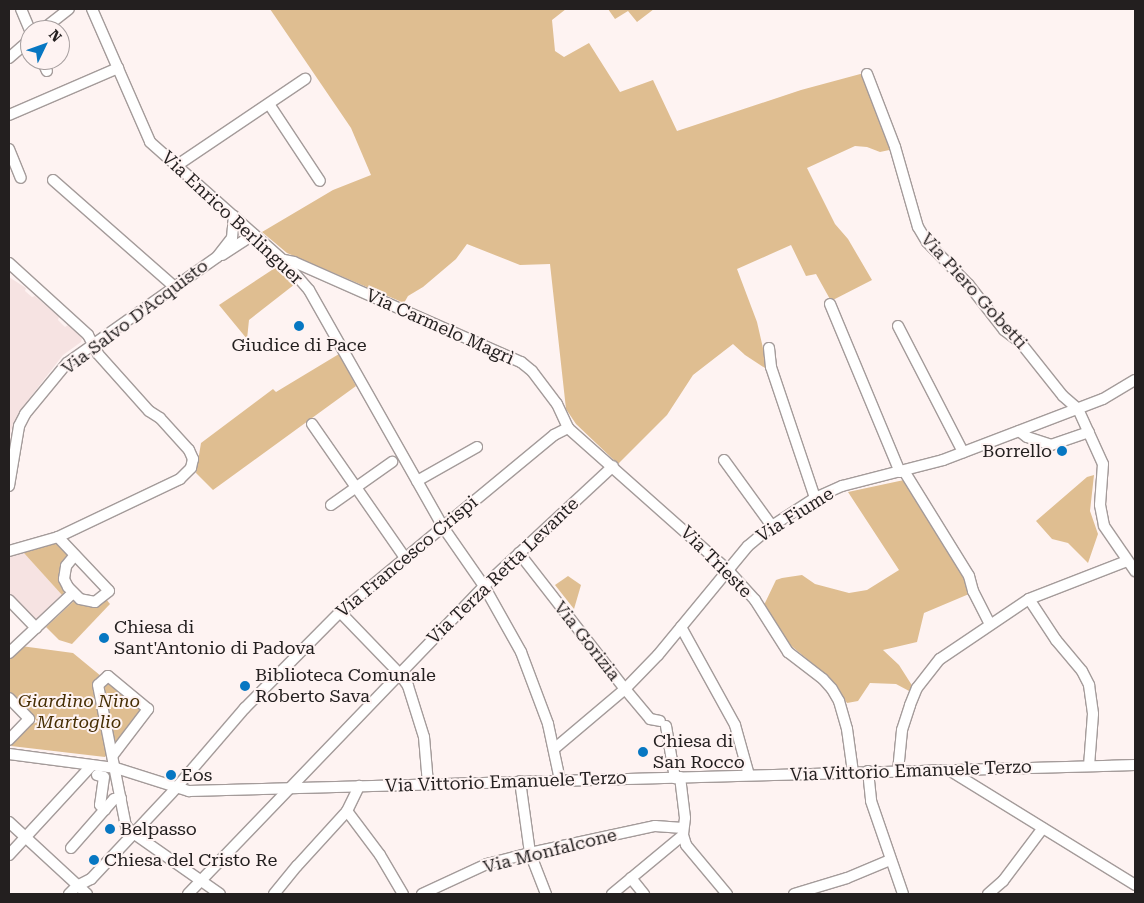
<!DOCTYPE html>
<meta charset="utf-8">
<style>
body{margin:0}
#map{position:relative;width:1144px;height:903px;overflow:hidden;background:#fef3f2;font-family:"Roboto Serif",serif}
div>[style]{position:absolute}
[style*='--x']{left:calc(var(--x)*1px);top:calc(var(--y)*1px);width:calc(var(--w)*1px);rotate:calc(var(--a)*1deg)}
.built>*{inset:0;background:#f6e3e2}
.green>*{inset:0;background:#dfbe91}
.roads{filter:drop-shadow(1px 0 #a49b9a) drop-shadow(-1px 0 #a49b9a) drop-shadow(0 1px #a49b9a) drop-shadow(0 -1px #a49b9a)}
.minor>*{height:10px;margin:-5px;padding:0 5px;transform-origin:5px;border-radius:5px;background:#fff}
.dots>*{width:14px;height:14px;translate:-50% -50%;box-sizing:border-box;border:2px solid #fef3f2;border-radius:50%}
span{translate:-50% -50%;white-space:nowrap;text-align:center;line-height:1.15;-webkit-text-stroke:4px #fef3f2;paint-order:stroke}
.street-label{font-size:18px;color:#231f1f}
.poi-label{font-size:18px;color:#231f1f}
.right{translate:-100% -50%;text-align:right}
.left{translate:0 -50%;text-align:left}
.park-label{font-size:18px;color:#462e04;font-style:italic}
.frame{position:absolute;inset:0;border:10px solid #231f1f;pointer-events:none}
.north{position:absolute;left:20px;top:20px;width:50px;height:50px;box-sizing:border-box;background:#fef3f2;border:1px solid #a69e9e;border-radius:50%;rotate:48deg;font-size:14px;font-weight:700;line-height:20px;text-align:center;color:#231f1f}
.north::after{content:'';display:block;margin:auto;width:18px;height:22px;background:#0777c2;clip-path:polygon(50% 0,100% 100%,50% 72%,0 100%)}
</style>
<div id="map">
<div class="built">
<div style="clip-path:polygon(9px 277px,26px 288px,25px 291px,32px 297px,35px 296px,59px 317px,58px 320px,65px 327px,68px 325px,82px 338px,81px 342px,63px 355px,22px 408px,11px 430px,9px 445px)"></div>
<div style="clip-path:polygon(23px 552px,62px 595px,36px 621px,9px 594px,9px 555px)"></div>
</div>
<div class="green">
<div style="clip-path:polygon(270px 9px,566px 9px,552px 20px,555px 51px,564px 57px,589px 43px,620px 92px,653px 80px,677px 131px,801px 90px,864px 73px,894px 149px,880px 152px,867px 147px,855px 146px,807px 168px,835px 224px,848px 239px,872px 280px,831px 301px,816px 274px,806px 276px,791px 245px,737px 269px,757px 322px,768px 370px,745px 355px,733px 344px,693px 375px,667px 415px,618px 464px,576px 424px,566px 409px,550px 264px,520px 265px,467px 244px,456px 259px,423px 287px,408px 296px,404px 303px,287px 253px,262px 232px,333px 190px,371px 175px,351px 128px)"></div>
<div style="clip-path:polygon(608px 9px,654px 9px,637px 22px,628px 11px,615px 19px)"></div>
<div style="clip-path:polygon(278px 266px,295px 284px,249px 320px,247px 339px,219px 305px)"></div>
<div style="clip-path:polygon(339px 354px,356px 386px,213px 490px,196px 473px,201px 443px,273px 389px,276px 392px)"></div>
<div style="clip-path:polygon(1094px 475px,1090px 511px,1098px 534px,1088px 563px,1068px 543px,1052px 539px,1036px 521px,1087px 477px)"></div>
<div style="clip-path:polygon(904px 480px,967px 581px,969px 594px,924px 613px,917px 642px,883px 650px,899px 665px,913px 687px,911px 692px,896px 684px,870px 683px,858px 701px,847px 703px,830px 678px,789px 644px,764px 605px,776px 580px,782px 578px,802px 575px,815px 584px,849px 593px,867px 590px,899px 570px,848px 492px)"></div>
<div style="clip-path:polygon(57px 543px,60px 544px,67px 555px,65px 591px,62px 595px,23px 552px)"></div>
<div style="clip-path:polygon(568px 576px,581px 585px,574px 609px,555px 585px)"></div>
<div style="clip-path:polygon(106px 599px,110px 604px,72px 644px,59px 640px,46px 627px,75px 600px)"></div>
<div style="clip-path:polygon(21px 646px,73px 653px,141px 709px,105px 757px,11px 746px,32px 724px,38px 722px,9px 693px,9px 658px)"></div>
</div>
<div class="roads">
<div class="minor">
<div style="--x:21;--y:9;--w:23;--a:67"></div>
<div style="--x:92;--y:9;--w:145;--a:66.4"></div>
<div style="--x:150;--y:142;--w:178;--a:41.6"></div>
<div style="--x:283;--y:260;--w:40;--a:49"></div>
<div style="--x:309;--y:290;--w:272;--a:60.5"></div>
<div style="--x:443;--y:527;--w:72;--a:55.2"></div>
<div style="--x:484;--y:586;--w:76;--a:60.7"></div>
<div style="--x:521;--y:652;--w:77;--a:69.4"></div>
<div style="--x:548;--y:724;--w:57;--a:77.9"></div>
<div style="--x:42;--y:30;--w:34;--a:-38"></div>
<div style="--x:9;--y:58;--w:28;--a:-41"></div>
<div style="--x:42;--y:60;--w:12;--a:66"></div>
<div style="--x:867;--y:74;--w:78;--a:69"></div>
<div style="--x:895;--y:147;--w:83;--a:74"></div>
<div style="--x:918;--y:227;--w:17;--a:59"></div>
<div style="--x:927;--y:242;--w:60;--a:45.7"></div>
<div style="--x:969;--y:285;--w:57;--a:52.1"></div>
<div style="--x:1004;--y:330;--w:20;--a:37"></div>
<div style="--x:1020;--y:342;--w:69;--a:51.5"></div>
<div style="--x:1063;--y:396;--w:20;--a:41"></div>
<div style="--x:1078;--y:409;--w:60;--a:65.6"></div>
<div style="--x:1103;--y:464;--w:41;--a:94.2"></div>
<div style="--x:1100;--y:505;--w:21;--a:79"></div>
<div style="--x:1104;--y:526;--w:55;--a:55.4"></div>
<div style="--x:269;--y:104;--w:92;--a:56.5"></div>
<div style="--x:9;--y:115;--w:119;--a:-23.3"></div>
<div style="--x:9;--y:149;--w:31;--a:68"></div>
<div style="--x:176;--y:166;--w:156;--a:-34"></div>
<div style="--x:53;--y:180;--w:162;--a:41.3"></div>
<div style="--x:222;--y:255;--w:38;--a:-33"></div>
<div style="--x:284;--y:260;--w:10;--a:11"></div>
<div style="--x:294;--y:262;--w:248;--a:23.8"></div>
<div style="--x:521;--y:362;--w:14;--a:39"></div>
<div style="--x:532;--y:371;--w:41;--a:52.9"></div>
<div style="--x:557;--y:404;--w:26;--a:65"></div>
<div style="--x:568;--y:428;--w:213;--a:41.6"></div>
<div style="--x:727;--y:569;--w:42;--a:47.9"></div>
<div style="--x:755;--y:600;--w:62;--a:57.6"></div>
<div style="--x:788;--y:652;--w:44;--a:37.6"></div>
<div style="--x:823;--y:679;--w:13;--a:48"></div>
<div style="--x:832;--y:689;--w:14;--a:60"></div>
<div style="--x:839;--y:701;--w:29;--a:74"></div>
<div style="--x:847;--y:729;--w:43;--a:82.1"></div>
<div style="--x:9;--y:263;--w:107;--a:42.3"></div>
<div style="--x:88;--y:335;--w:21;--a:62"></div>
<div style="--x:98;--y:354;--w:76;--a:48.2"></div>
<div style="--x:149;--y:411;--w:13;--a:32"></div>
<div style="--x:160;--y:418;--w:43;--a:47.8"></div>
<div style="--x:189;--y:450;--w:10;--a:66"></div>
<div style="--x:193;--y:459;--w:9;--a:103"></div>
<div style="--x:191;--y:468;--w:16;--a:135"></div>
<div style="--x:180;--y:479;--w:135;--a:154.6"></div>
<div style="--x:58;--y:537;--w:51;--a:164.1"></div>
<div style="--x:830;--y:304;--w:182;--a:67.4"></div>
<div style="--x:898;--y:326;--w:142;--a:62.7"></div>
<div style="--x:769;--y:348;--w:19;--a:84"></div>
<div style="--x:771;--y:367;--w:138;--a:71.4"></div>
<div style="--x:312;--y:424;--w:163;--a:55.2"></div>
<div style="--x:1019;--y:431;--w:10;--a:37"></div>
<div style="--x:1027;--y:437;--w:25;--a:18"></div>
<div style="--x:1051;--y:445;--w:40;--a:-18.9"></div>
<div style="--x:724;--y:460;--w:82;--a:54"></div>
<div style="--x:904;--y:471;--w:123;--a:58.2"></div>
<div style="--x:969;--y:576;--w:16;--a:75"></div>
<div style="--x:973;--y:591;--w:37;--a:63"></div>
<div style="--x:417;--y:481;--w:69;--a:-29.5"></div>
<div style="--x:9;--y:486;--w:61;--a:-80.5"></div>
<div style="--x:19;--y:426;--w:13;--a:-63"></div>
<div style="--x:25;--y:414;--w:66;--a:-50.5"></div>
<div style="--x:67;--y:363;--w:184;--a:-35.2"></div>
<div style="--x:217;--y:257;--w:24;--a:-52"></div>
<div style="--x:232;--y:238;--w:22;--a:-85"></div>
<div style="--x:331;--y:505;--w:75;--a:-35.2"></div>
<div style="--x:58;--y:537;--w:74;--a:46.6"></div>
<div style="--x:109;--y:591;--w:18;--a:142"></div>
<div style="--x:95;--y:602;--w:15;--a:-169"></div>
<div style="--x:80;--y:599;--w:17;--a:-135"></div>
<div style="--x:68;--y:587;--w:9;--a:-117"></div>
<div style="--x:64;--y:579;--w:13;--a:-81"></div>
<div style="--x:66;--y:566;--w:14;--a:-51"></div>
<div style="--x:519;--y:553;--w:172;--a:52.1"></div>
<div style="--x:625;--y:689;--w:39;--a:50"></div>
<div style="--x:650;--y:719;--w:10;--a:11"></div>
<div style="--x:1029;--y:599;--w:49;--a:56.6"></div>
<div style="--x:1056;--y:640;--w:40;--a:50"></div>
<div style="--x:1082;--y:671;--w:16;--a:63"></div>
<div style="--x:1089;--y:685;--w:29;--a:82"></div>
<div style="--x:1093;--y:714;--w:52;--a:94.4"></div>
<div style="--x:9;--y:600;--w:39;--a:46"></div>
<div style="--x:340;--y:612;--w:85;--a:46"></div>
<div style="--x:399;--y:673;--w:16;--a:55"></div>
<div style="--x:408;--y:686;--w:53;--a:72.6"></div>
<div style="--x:424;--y:737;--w:47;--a:85.1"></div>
<div style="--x:681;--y:627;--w:112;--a:61.1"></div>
<div style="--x:735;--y:725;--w:52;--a:74.4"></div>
<div style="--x:9;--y:653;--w:88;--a:-43.2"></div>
<div style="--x:9;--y:698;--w:29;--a:46"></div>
<div style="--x:29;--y:719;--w:29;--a:134"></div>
<div style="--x:666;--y:726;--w:53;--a:80.2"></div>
<div style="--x:554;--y:749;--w:93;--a:-40.2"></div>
<div style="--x:625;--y:689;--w:47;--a:-45.9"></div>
<div style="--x:658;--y:655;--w:141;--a:-50.5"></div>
<div style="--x:748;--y:546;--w:31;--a:-40"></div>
<div style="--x:772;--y:526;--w:51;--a:-33.1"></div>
<div style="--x:815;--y:498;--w:30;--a:-24"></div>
<div style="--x:842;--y:486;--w:104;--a:-14.4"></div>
<div style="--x:943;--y:460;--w:171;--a:-20.9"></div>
<div style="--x:1103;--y:399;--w:37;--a:-31"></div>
<div style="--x:9;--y:754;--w:108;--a:7.5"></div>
<div style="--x:116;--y:768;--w:77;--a:17.5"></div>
<div style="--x:189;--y:791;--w:946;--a:-1.57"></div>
<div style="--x:113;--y:755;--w:58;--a:-52.7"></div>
<div style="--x:148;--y:709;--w:52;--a:-140.5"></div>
<div style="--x:108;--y:676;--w:13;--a:138"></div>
<div style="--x:98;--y:685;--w:144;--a:78.8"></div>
<div style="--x:126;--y:826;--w:10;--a:45"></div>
<div style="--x:133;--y:833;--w:106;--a:35"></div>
<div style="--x:949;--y:770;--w:219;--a:31.7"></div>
<div style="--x:868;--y:771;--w:30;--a:84"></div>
<div style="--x:871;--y:801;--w:98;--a:71"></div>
<div style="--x:898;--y:771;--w:41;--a:-84.4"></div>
<div style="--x:902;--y:730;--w:26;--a:-72"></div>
<div style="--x:910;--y:705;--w:18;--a:-68"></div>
<div style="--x:917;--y:688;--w:37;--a:-52"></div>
<div style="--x:940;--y:659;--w:107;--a:-34"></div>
<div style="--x:1029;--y:599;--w:105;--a:-21.2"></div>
<div style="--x:97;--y:775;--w:7;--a:16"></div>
<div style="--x:104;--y:777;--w:28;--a:98"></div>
<div style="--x:100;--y:805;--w:7;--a:45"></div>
<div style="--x:680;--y:777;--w:41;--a:83"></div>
<div style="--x:685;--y:818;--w:17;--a:97"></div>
<div style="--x:683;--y:835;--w:10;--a:73"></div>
<div style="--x:686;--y:845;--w:64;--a:50.1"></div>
<div style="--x:520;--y:781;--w:73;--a:82.1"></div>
<div style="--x:530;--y:853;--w:44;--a:68.7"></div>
<div style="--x:347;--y:811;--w:55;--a:53.1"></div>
<div style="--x:380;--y:855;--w:45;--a:59.5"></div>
<div style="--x:9;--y:822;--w:106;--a:42.7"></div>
<div style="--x:71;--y:848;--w:65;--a:-48.7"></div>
<div style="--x:114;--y:799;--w:7;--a:-8"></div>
<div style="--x:9;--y:855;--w:122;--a:-47.3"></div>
<div style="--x:631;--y:878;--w:21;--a:51"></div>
<div style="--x:69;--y:894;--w:11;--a:-45"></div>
<div style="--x:77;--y:886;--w:16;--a:-27"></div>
<div style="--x:91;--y:879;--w:126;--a:-46.9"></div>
<div style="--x:177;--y:787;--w:104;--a:-49.3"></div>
<div style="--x:245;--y:708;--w:135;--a:-45.3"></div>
<div style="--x:340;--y:612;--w:278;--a:-39.6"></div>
<div style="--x:554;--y:435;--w:16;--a:-27"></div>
<div style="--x:188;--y:894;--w:427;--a:-46.1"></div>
<div style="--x:484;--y:586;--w:176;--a:-42.9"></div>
<div style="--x:274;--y:894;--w:36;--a:-51"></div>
<div style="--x:297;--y:866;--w:74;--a:-47.7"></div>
<div style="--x:347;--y:811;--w:28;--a:-64"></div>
<div style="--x:422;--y:894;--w:72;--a:-24.8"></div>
<div style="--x:487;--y:864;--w:44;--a:-14.3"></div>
<div style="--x:530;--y:853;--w:128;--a:-12.2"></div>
<div style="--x:655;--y:826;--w:28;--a:4"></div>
<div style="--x:612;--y:894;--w:92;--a:-39.7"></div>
<div style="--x:794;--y:894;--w:55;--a:-16.8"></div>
<div style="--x:847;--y:878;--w:47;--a:-22.7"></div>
<div style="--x:988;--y:894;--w:20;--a:-41"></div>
<div style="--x:1003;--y:881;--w:66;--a:-53"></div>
</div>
</div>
<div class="dots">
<div style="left:299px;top:326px;background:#0777c2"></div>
<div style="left:1062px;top:451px;background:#0777c2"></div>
<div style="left:104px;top:638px;background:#0777c2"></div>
<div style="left:245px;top:686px;background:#0777c2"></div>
<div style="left:643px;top:752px;background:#0777c2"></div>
<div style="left:171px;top:775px;background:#0777c2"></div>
<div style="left:110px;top:829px;background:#0777c2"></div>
<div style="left:94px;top:860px;background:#0777c2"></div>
</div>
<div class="street-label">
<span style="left:232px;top:218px;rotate:43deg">Via Enrico Berlinguer</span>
<span style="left:974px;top:291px;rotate:48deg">Via Piero Gobetti</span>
<span style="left:135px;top:317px;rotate:-37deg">Via Salvo D'Acquisto</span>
<span style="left:440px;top:327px;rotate:24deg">Via Carmelo Magrì</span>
<span style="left:795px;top:515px;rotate:-32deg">Via Fiume</span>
<span style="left:407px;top:557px;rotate:-40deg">Via Francesco Crispi</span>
<span style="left:716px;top:562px;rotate:45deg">Via Trieste</span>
<span style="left:503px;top:571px;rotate:-44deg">Via Terza Retta Levante</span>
<span style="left:587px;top:641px;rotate:52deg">Via Gorizia</span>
<span style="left:911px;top:771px;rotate:-2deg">Via Vittorio Emanuele Terzo</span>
<span style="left:506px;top:782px;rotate:-2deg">Via Vittorio Emanuele Terzo</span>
<span style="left:550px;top:851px;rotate:-14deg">Via Monfalcone</span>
</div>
<div class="poi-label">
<span style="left:299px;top:345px">Giudice di Pace</span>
<span class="right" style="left:1052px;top:451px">Borrello</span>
<span class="left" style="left:114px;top:638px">Chiesa di<br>Sant'Antonio di Padova</span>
<span class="left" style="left:255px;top:686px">Biblioteca Comunale<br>Roberto Sava</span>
<span class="left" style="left:653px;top:752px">Chiesa di<br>San Rocco</span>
<span class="left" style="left:181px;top:775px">Eos</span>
<span class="left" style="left:120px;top:829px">Belpasso</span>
<span class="left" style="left:104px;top:860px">Chiesa del Cristo Re</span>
</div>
<div class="park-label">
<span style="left:79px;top:712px">Giardino Nino<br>Martoglio</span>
</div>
<div class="frame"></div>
<div class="north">N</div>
</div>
